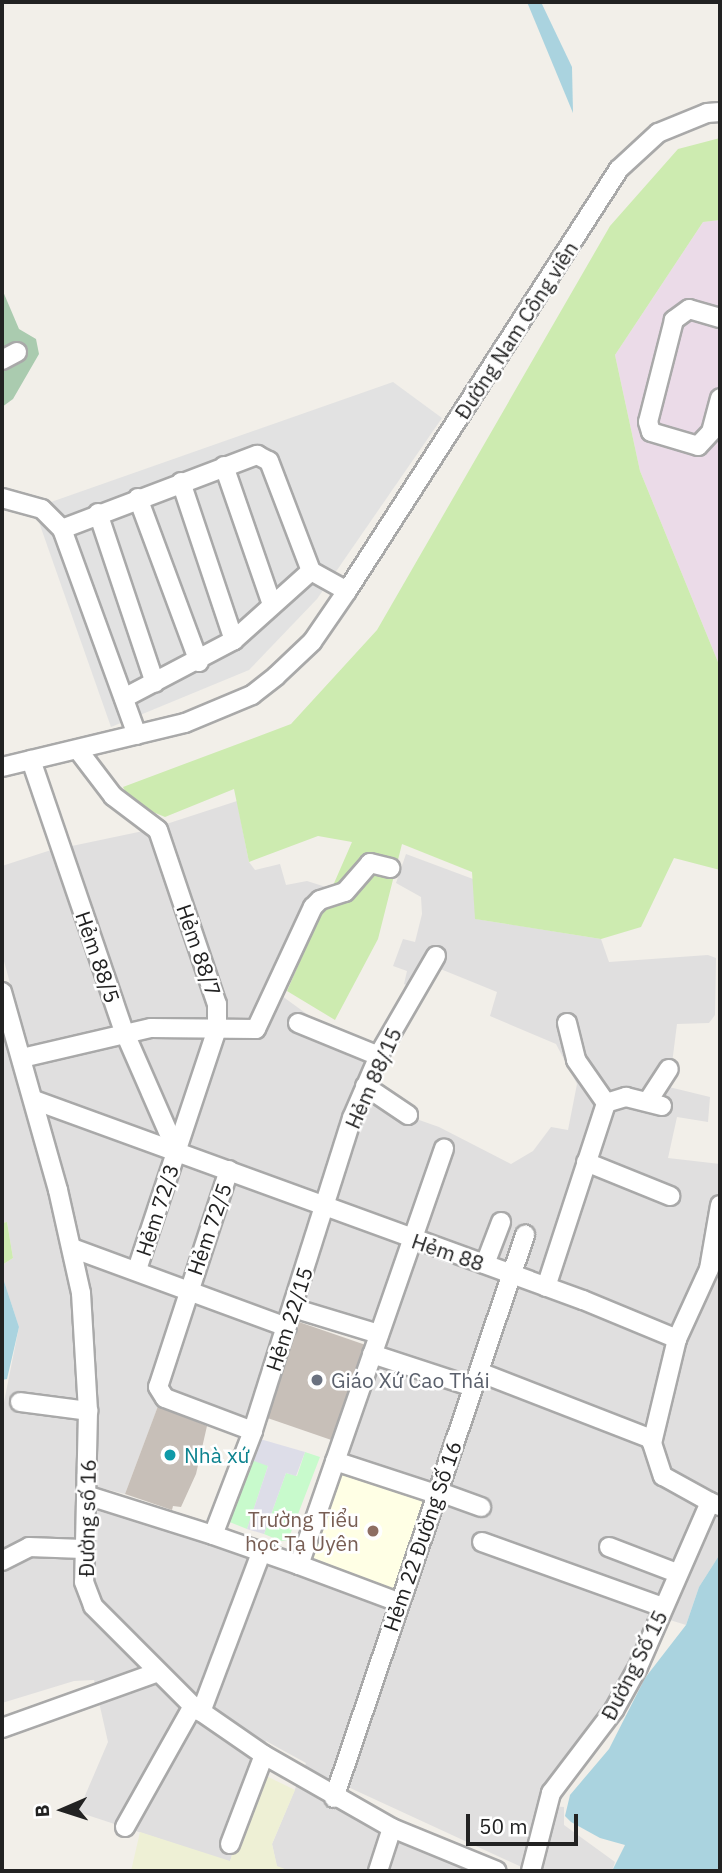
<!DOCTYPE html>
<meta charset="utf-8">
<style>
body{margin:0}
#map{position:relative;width:722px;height:1873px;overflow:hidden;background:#f2efe9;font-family:"IBM Plex Sans",sans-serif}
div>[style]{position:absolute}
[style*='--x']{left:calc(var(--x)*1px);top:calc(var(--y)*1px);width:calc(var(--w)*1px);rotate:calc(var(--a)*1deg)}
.residential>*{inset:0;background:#e0dfdf}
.industrial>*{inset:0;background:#ebdbe8}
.education>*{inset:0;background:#ffffe5;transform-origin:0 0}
.farmland>*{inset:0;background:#eef0d5}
.grass>*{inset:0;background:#cdebb0}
.cemetery>*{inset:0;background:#aacbaf}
.park>*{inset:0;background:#c8facc}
.parking>*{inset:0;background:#e2e2e2}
.plaza>*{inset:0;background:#dddde8}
.water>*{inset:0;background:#aad3df}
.building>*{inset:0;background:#c7bfb8;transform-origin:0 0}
.roads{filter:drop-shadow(2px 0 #a9a9a9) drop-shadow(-2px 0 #a9a9a9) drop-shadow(0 2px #a9a9a9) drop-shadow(0 -2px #a9a9a9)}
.minor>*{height:18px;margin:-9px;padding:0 9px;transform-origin:9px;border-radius:9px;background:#fff}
.dots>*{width:19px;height:19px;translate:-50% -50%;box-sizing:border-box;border:4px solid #fff;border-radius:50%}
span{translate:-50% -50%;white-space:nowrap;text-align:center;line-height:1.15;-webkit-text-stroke:5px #fff;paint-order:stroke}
.street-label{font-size:21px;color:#222}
.worship-label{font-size:21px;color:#5b616d}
.left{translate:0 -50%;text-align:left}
.culture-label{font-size:21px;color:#0d838f}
.education-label{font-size:21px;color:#785e54}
.right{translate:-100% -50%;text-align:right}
.frame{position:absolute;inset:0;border:4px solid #222;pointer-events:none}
.north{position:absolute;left:28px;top:1775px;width:70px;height:70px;-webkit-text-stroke:5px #fff;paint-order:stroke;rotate:267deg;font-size:19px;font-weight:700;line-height:28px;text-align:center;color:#222}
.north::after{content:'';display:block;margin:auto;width:24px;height:32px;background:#222;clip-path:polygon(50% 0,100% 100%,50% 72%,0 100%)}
.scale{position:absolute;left:466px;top:1814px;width:112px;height:32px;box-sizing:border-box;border:4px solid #222;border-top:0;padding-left:9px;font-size:21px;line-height:24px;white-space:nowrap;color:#222;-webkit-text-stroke:5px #fff;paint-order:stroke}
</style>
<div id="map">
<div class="residential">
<div style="clip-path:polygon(237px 801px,249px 862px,255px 870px,280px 864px,286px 885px,307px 881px,326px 887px,282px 996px,370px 1060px,357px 1098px,439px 1127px,511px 1164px,533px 1151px,551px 1127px,568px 1130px,577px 1084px,556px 1044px,490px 1016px,497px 992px,438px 968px,425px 994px,404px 984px,407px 971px,393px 966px,403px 939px,415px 942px,422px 914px,421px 897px,396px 883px,406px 854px,473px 879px,476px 919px,601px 939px,609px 962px,708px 955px,716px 958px,715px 1015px,709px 1023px,677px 1024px,669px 1087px,710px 1097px,708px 1122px,677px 1117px,668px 1158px,720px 1164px,720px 1554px,699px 1587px,686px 1625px,654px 1615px,604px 1716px,547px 1781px,526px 1869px,348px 1787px,446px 1491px,346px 1459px,390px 1328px,292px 1299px,249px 1422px,160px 1401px,125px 1494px,97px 1487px,99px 1415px,90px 1297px,77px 1226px,2px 954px,2px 866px,48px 851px,148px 830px)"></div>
<div style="clip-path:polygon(2px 1025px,46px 1168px,75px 1297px,80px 1404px,76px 1495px,393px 1606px,331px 1806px,474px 1871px,290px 1871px,277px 1867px,272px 1844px,306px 1763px,266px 1741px,230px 1862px,78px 1812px,108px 1742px,94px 1680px,74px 1681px,2px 1703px,2px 1412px,19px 1327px,2px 1275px,2px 1265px,13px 1258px,7px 1222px,2px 1223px)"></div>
<div style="clip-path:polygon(550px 1806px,564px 1807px,564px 1825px,615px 1862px,612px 1871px,537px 1871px)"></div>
</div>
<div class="industrial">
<div style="clip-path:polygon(720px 220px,720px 667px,640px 471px,615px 355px,703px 222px)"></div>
</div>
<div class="education">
<div style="left:342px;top:1467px;width:97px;height:95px;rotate:22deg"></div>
</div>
<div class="farmland">
<div style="clip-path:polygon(258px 1772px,295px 1790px,272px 1844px,277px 1866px,290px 1871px,131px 1871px,140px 1832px,230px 1861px)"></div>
</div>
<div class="grass">
<div style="clip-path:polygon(720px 138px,720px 220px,703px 222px,615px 355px,640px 471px,720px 667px,720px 870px,674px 858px,641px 927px,601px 939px,475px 919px,472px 872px,402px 844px,378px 939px,335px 1020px,287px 991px,352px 842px,318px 836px,249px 862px,234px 789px,165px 817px,131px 803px,123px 787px,291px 724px,377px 630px,610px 226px,678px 149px)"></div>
<div style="clip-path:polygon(7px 1222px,13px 1258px,2px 1265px,2px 1223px)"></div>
</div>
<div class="cemetery">
<div style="clip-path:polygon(2px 289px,19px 329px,36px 339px,39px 354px,13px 399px,2px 407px)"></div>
</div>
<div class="park">
<div style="clip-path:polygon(256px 1448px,268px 1466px,247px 1529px,222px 1519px)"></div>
<div style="clip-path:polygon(305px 1452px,320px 1457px,288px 1540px,281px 1541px,264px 1534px,286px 1473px,297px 1476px)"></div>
</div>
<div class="parking">
<div style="clip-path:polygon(393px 382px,442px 418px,317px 599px,249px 670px,111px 727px,34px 508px)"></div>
</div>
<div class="plaza">
<div style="clip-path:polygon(250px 1436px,305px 1452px,296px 1476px,286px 1473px,264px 1534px,247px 1529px,268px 1466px,251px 1460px,255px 1449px)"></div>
</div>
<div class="water">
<div style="clip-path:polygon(527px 2px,541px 2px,572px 67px,573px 113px)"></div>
<div style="clip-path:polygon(2px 1275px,19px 1327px,7px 1379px,2px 1380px)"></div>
<div style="clip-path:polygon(720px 1554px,720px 1871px,612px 1871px,625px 1845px,600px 1838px,571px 1822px,565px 1816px,570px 1795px,609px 1749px,645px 1678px,686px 1625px,699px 1587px)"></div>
</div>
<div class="building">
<div style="left:299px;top:1322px;width:69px;height:101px;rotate:19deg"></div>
<div style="clip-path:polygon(158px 1406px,207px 1426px,196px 1474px,181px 1507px,173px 1506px,172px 1510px,125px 1494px)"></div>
</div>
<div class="roads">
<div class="minor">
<div style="--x:720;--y:318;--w:32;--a:-164"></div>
<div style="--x:689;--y:309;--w:19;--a:144"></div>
<div style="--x:674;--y:320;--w:105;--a:104.3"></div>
<div style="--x:648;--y:422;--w:10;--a:73"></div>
<div style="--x:651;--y:432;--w:49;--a:16.6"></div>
<div style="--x:698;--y:446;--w:19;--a:-47"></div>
<div style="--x:711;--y:432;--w:35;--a:-75"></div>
<div style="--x:2;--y:360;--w:17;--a:-28"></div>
<div style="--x:224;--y:466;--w:147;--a:70.9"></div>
<div style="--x:181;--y:482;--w:167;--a:71.5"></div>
<div style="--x:2;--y:498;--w:41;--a:15.4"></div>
<div style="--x:42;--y:509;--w:28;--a:45"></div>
<div style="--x:62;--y:529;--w:219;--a:70"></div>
<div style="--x:138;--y:498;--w:175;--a:69.6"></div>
<div style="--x:98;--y:513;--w:179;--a:71.5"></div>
<div style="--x:62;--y:529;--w:209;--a:-20.8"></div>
<div style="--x:257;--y:455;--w:13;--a:27"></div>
<div style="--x:269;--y:461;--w:118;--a:69.1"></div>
<div style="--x:311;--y:571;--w:41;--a:29.1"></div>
<div style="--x:124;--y:698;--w:124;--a:-27.8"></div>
<div style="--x:234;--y:640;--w:103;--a:-41.9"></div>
<div style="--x:78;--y:750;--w:58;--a:52.7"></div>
<div style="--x:113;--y:796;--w:56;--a:37.1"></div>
<div style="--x:158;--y:830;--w:184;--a:71.3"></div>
<div style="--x:217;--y:1004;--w:25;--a:90"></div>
<div style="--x:217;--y:1029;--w:253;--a:108.4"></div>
<div style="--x:31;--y:760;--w:287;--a:71.1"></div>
<div style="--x:124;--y:1031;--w:130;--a:66.4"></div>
<div style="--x:2;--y:767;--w:188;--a:-13.5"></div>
<div style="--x:185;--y:723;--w:73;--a:-22.7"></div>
<div style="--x:252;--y:695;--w:31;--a:-38"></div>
<div style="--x:276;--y:676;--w:50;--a:-43.4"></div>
<div style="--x:312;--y:642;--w:62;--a:-55.5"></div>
<div style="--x:347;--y:591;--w:502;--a:-57.2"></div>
<div style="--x:619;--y:169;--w:53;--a:-42.7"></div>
<div style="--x:658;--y:133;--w:53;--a:-22.2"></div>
<div style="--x:707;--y:113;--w:13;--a:-4"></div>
<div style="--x:436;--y:956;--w:110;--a:120.1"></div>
<div style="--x:381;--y:1051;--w:73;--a:113.4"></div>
<div style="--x:352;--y:1118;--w:328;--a:107.6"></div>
<div style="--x:253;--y:1431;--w:111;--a:111"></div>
<div style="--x:213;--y:1535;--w:91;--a:19.2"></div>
<div style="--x:299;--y:1565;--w:441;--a:-70.8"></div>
<div style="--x:2;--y:992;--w:206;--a:74.2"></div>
<div style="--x:58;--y:1190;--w:106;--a:77.4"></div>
<div style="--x:81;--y:1293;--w:118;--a:86.6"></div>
<div style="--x:88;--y:1411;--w:171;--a:91.3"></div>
<div style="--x:84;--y:1582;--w:26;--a:69"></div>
<div style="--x:93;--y:1606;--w:141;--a:45"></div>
<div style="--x:193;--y:1706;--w:86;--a:34.6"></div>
<div style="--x:264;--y:1755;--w:147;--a:29.7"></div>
<div style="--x:392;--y:1828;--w:113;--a:22.3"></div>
<div style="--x:298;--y:1023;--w:87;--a:22.2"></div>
<div style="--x:567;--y:1023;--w:38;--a:76"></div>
<div style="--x:576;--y:1060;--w:52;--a:55.1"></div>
<div style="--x:22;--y:1058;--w:132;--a:-13.1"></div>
<div style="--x:151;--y:1028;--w:105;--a:0.5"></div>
<div style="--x:256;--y:1029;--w:135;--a:-65"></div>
<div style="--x:313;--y:907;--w:10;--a:-45"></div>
<div style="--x:320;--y:900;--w:26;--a:-18"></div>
<div style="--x:345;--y:892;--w:38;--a:-49"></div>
<div style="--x:370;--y:863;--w:21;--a:14"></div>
<div style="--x:365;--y:1086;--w:52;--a:34"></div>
<div style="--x:34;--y:1100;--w:584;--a:20.02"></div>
<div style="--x:583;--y:1300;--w:102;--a:22.5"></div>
<div style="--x:677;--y:1339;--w:107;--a:103.5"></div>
<div style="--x:652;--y:1443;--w:35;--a:72"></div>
<div style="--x:663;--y:1476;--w:54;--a:29"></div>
<div style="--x:648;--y:1101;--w:38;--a:-57"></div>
<div style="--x:586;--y:1162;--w:91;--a:22"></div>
<div style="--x:229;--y:1170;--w:228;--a:108.1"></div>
<div style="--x:158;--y:1387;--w:13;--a:58"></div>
<div style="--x:165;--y:1398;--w:94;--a:20.6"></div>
<div style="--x:72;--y:1248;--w:229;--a:20.2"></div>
<div style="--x:485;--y:1264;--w:45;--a:-69.1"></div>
<div style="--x:546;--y:1287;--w:194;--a:-71.9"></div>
<div style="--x:606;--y:1103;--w:21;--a:-17"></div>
<div style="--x:626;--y:1097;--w:37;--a:14"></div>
<div style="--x:293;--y:1308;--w:90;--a:16.8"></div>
<div style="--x:677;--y:1339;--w:77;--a:-65.4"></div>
<div style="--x:709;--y:1269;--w:65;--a:-80.2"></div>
<div style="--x:372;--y:1354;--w:106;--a:18.1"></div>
<div style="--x:479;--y:1372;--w:186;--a:21.2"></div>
<div style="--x:20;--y:1402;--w:69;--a:7.5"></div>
<div style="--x:335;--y:1461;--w:106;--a:18.1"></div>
<div style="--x:437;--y:1491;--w:47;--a:20"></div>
<div style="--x:86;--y:1495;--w:133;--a:17.5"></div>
<div style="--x:482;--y:1542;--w:192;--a:19.8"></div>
<div style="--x:609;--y:1547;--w:73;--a:20.9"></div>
<div style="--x:2;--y:1561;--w:30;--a:-27"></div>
<div style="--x:29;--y:1547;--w:54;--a:2.1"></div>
<div style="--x:299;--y:1565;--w:106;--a:20.5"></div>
<div style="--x:201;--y:1712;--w:170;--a:-69.3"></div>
<div style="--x:2;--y:1728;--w:166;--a:-19.7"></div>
<div style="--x:334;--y:1798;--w:595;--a:-71.26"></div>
<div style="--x:125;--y:1827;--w:139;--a:-60.7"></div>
<div style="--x:230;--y:1844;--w:95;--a:-69.1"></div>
<div style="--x:378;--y:1871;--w:45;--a:-72"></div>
<div style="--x:531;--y:1871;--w:81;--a:-75.6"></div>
<div style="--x:551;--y:1793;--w:104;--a:-52.8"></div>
<div style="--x:614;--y:1710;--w:49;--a:-60.8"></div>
<div style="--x:638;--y:1667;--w:180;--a:-66.4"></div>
<div style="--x:710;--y:1502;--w:11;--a:22"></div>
</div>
</div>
<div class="dots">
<div style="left:317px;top:1380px;background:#6b7280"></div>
<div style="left:170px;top:1455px;background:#0f9aa8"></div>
<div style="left:373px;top:1531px;background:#8d6e63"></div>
</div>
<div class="street-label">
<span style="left:516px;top:330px;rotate:-57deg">Đường Nam Công viên</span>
<span style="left:199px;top:950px;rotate:71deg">Hẻm 88/7</span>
<span style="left:98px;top:957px;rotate:71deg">Hẻm 88/5</span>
<span style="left:373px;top:1078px;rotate:-66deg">Hẻm 88/15</span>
<span style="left:157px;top:1210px;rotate:-72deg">Hẻm 72/3</span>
<span style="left:209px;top:1229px;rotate:-71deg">Hẻm 72/5</span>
<span style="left:448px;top:1252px;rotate:19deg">Hẻm 88</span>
<span style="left:289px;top:1319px;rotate:-72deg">Hẻm 22/15</span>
<span style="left:87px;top:1518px;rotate:-89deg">Đường số 16</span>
<span style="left:422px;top:1536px;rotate:-71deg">Hẻm 22 Đường Số 16</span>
<span style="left:634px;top:1665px;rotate:-63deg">Đường Số 15</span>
</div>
<div class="worship-label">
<span class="left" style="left:331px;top:1380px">Giáo Xứ Cao Thái</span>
</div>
<div class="culture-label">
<span class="left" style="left:184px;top:1455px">Nhà xứ</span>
</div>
<div class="education-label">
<span class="right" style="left:359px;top:1531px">Trường Tiểu<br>học Tạ Uyên</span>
</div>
<div class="frame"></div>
<div class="north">B</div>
<div class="scale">50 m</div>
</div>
